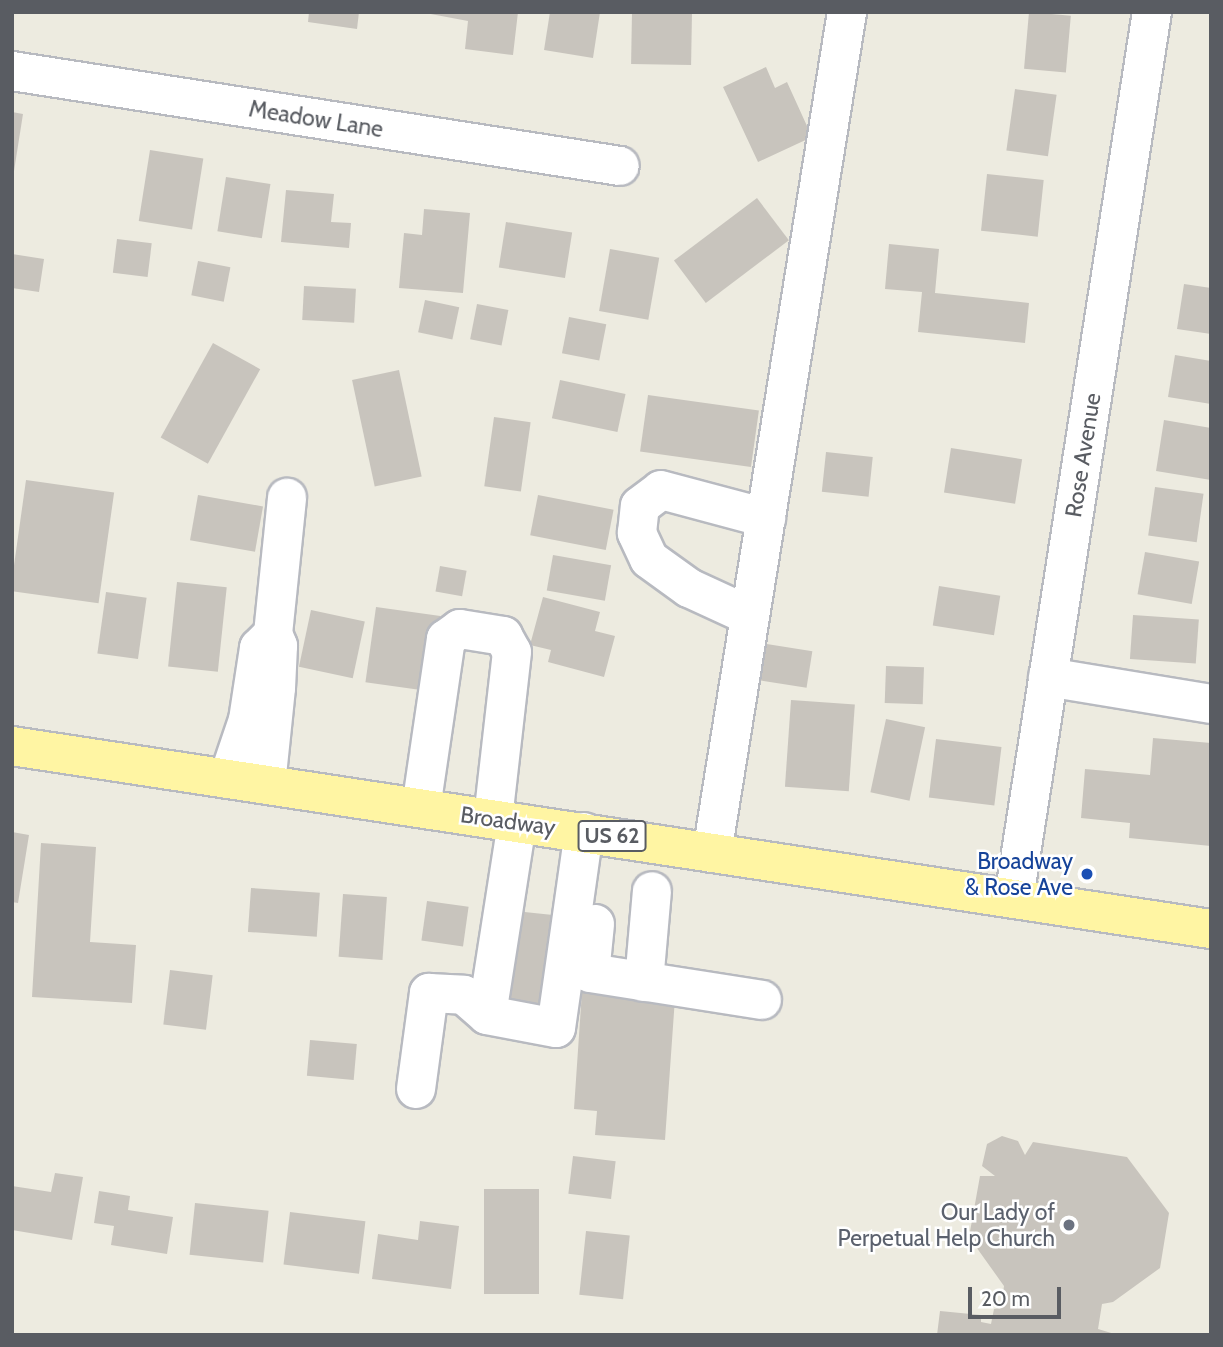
<!DOCTYPE html>
<style>
body{margin:0}
#map{position:relative;width:1223px;height:1347px;overflow:hidden;background:#edebe0;font-family:Cabin,sans-serif}
div>[style]{position:absolute}
[style*='--x']{left:calc(var(--x)*1px);top:calc(var(--y)*1px);width:calc(var(--w)*1px);rotate:calc(var(--a)*1deg)}
.building>*{inset:0;background:#c8c4bd;transform-origin:0 0}
.roads{filter:drop-shadow(2px 0 #b8bac0) drop-shadow(-2px 0 #b8bac0) drop-shadow(0 2px #b8bac0) drop-shadow(0 -2px #b8bac0)}
.minor>*{height:38px;margin:-19px;padding:0 19px;transform-origin:19px;border-radius:19px;background:#fff}
.major>*{height:38px;margin:-19px;padding:0 19px;transform-origin:19px;border-radius:19px;background:#fff5a3}
.dots>*{width:19px;height:19px;translate:-50% -50%;box-sizing:border-box;border:4px solid #fff;border-radius:50%}
span{translate:-50% -50%;white-space:nowrap;text-align:center;line-height:1.15;-webkit-text-stroke:5px #fff;paint-order:stroke}
.shield-label span{padding:2px 5px;background:#fff;border:2px solid;border-radius:5px;-webkit-text-stroke-width:0}
.shield-label{font-size:21px;color:#595c62;font-weight:700}
.street-label{font-size:23px;color:#595c62}
.transit-label{font-size:23px;color:#164399}
.right{translate:-100% -50%;text-align:right}
.worship-label{font-size:23px;color:#5b616d}
.frame{position:absolute;inset:0;border:14px solid #595c62;pointer-events:none}
.scale{position:absolute;left:968px;top:1287px;width:93px;height:32px;box-sizing:border-box;border:4px solid #595c62;border-top:0;padding-left:9px;font-size:21px;line-height:24px;white-space:nowrap;color:#595c62;-webkit-text-stroke:5px #fff;paint-order:stroke}
</style>
<div id="map">
<div class="building">
<div style="clip-path:polygon(309px 12px,359px 12px,357px 29px,308px 22px)"></div>
<div style="clip-path:polygon(420px 12px,518px 12px,513px 55px,465px 49px,468px 21px)"></div>
<div style="clip-path:polygon(550px 12px,600px 12px,593px 58px,544px 50px)"></div>
<div style="left:632px;top:12px;width:60px;height:52px;rotate:1deg"></div>
<div style="left:1029px;top:12px;width:42px;height:57px;rotate:5deg"></div>
<div style="clip-path:polygon(766px 67px,775px 88px,787px 82px,812px 137px,758px 162px,723px 87px)"></div>
<div style="left:1015px;top:89px;width:42px;height:62px;rotate:8deg"></div>
<div style="clip-path:polygon(12px 112px,23px 114px,14px 171px,12px 170px)"></div>
<div style="left:150px;top:150px;width:54px;height:72px;rotate:9deg"></div>
<div style="left:987px;top:174px;width:57px;height:57px;rotate:6deg"></div>
<div style="left:226px;top:177px;width:45px;height:55px;rotate:9deg"></div>
<div style="clip-path:polygon(286px 190px,334px 194px,331px 222px,351px 223px,349px 248px,281px 242px)"></div>
<div style="left:757px;top:198px;width:53px;height:104px;rotate:53deg"></div>
<div style="clip-path:polygon(424px 209px,470px 213px,463px 293px,399px 288px,404px 233px,422px 235px)"></div>
<div style="left:506px;top:222px;width:67px;height:46px;rotate:9deg"></div>
<div style="left:117px;top:239px;width:35px;height:34px;rotate:7deg"></div>
<div style="clip-path:polygon(889px 244px,939px 249px,935px 293px,1029px 303px,1025px 343px,918px 332px,922px 292px,885px 289px)"></div>
<div style="left:610px;top:249px;width:50px;height:63px;rotate:10deg"></div>
<div style="clip-path:polygon(12px 254px,44px 259px,39px 292px,12px 288px)"></div>
<div style="left:198px;top:261px;width:33px;height:35px;rotate:11deg"></div>
<div style="clip-path:polygon(1184px 284px,1211px 288px,1211px 334px,1177px 329px)"></div>
<div style="left:304px;top:286px;width:52px;height:34px;rotate:3deg"></div>
<div style="left:425px;top:300px;width:35px;height:33px;rotate:12deg"></div>
<div style="left:477px;top:304px;width:32px;height:36px;rotate:11deg"></div>
<div style="left:569px;top:317px;width:38px;height:37px;rotate:11deg"></div>
<div style="left:213px;top:343px;width:54px;height:108px;rotate:29deg"></div>
<div style="clip-path:polygon(1175px 355px,1211px 361px,1211px 404px,1168px 397px)"></div>
<div style="left:399px;top:370px;width:109px;height:48px;rotate:78deg"></div>
<div style="left:560px;top:380px;width:67px;height:39px;rotate:12deg"></div>
<div style="left:648px;top:395px;width:112px;height:57px;rotate:8deg"></div>
<div style="left:494px;top:417px;width:37px;height:70px;rotate:8deg"></div>
<div style="clip-path:polygon(1164px 420px,1211px 428px,1211px 480px,1156px 471px)"></div>
<div style="left:951px;top:448px;width:72px;height:45px;rotate:9deg"></div>
<div style="left:826px;top:452px;width:47px;height:40px;rotate:6deg"></div>
<div style="left:26px;top:480px;width:89px;height:112px;rotate:8deg"></div>
<div style="left:1155px;top:487px;width:49px;height:49px;rotate:8deg"></div>
<div style="left:198px;top:495px;width:66px;height:46px;rotate:10deg"></div>
<div style="left:538px;top:495px;width:77px;height:41px;rotate:11deg"></div>
<div style="left:1145px;top:552px;width:55px;height:43px;rotate:10deg"></div>
<div style="left:553px;top:555px;width:59px;height:36px;rotate:10deg"></div>
<div style="left:440px;top:566px;width:27px;height:26px;rotate:10deg"></div>
<div style="left:177px;top:582px;width:50px;height:85px;rotate:6deg"></div>
<div style="left:939px;top:586px;width:62px;height:40px;rotate:9deg"></div>
<div style="left:106px;top:592px;width:41px;height:62px;rotate:8deg"></div>
<div style="clip-path:polygon(543px 597px,600px 612px,595px 631px,615px 636px,604px 677px,548px 662px,551px 650px,530px 645px)"></div>
<div style="left:376px;top:607px;width:65px;height:76px;rotate:8deg"></div>
<div style="left:311px;top:610px;width:55px;height:58px;rotate:12deg"></div>
<div style="left:1133px;top:615px;width:66px;height:44px;rotate:4deg"></div>
<div style="left:760px;top:643px;width:53px;height:37px;rotate:9deg"></div>
<div style="left:886px;top:666px;width:38px;height:37px;rotate:2deg"></div>
<div style="left:791px;top:700px;width:64px;height:87px;rotate:4deg"></div>
<div style="left:886px;top:719px;width:40px;height:75px;rotate:12deg"></div>
<div style="clip-path:polygon(1153px 738px,1211px 743px,1211px 846px,1129px 838px,1130px 823px,1081px 818px,1085px 769px,1150px 775px)"></div>
<div style="left:936px;top:739px;width:66px;height:59px;rotate:7deg"></div>
<div style="clip-path:polygon(12px 832px,29px 835px,18px 903px,12px 902px)"></div>
<div style="clip-path:polygon(41px 843px,96px 847px,90px 942px,136px 945px,132px 1003px,32px 997px)"></div>
<div style="left:251px;top:888px;width:69px;height:44px;rotate:4deg"></div>
<div style="left:343px;top:894px;width:44px;height:63px;rotate:4deg"></div>
<div style="left:427px;top:901px;width:42px;height:40px;rotate:8deg"></div>
<div style="left:515px;top:911px;width:50px;height:94px;rotate:6deg"></div>
<div style="left:170px;top:970px;width:43px;height:55px;rotate:7deg"></div>
<div style="clip-path:polygon(582px 991px,675px 998px,665px 1140px,595px 1135px,597px 1111px,574px 1109px)"></div>
<div style="left:310px;top:1040px;width:47px;height:36px;rotate:5deg"></div>
<div style="clip-path:polygon(1002px 1136px,1018px 1141px,1025px 1155px,1033px 1142px,1127px 1157px,1169px 1213px,1160px 1268px,1113px 1302px,1102px 1304px,1098px 1329px,1118px 1335px,937px 1335px,940px 1311px,981px 1315px,981px 1322px,991px 1324px,994px 1309px,1001px 1308px,1004px 1286px,969px 1237px,980px 1176px,995px 1176px,982px 1166px,987px 1144px)"></div>
<div style="left:573px;top:1156px;width:43px;height:38px;rotate:7deg"></div>
<div style="clip-path:polygon(55px 1173px,83px 1177px,72px 1240px,12px 1230px,12px 1186px,51px 1192px)"></div>
<div style="left:484px;top:1189px;width:55px;height:105px"></div>
<div style="clip-path:polygon(99px 1191px,130px 1196px,128px 1210px,173px 1217px,167px 1254px,111px 1245px,114px 1226px,94px 1223px)"></div>
<div style="left:195px;top:1203px;width:74px;height:52px;rotate:6deg"></div>
<div style="left:290px;top:1212px;width:76px;height:53px;rotate:7deg"></div>
<div style="clip-path:polygon(420px 1221px,459px 1226px,451px 1289px,372px 1279px,378px 1234px,418px 1240px)"></div>
<div style="left:586px;top:1231px;width:44px;height:64px;rotate:6deg"></div>
</div>
<div class="roads">
<div class="minor">
<div style="--x:12;--y:71;--w:615;--a:8.88"></div>
<div style="--x:750;--y:616;--w:67;--a:-155.3"></div>
<div style="--x:689;--y:588;--w:49;--a:-144.1"></div>
<div style="--x:649;--y:559;--w:29;--a:-115"></div>
<div style="--x:637;--y:533;--w:27;--a:-84"></div>
<div style="--x:640;--y:506;--w:26;--a:-37"></div>
<div style="--x:661;--y:490;--w:109;--a:14.9"></div>
<div style="--x:273;--y:634;--w:137;--a:-84.1"></div>
<div style="--x:1048;--y:677;--w:165;--a:9.4"></div>
<div style="--x:228;--y:779;--w:62;--a:-71.3"></div>
<div style="--x:248;--y:720;--w:73;--a:-81.3"></div>
<div style="--x:259;--y:648;--w:20;--a:-45"></div>
<div style="--x:273;--y:634;--w:13;--a:67"></div>
<div style="--x:278;--y:646;--w:42;--a:92.7"></div>
<div style="--x:276;--y:688;--w:97;--a:95.9"></div>
<div style="--x:421;--y:808;--w:171;--a:-81.6"></div>
<div style="--x:446;--y:639;--w:17;--a:-36"></div>
<div style="--x:460;--y:629;--w:44;--a:9.2"></div>
<div style="--x:503;--y:636;--w:18;--a:61"></div>
<div style="--x:512;--y:652;--w:168;--a:96.5"></div>
<div style="--x:517;--y:823;--w:194;--a:98.9"></div>
<div style="--x:487;--y:1015;--w:70;--a:10.7"></div>
<div style="--x:556;--y:1028;--w:198;--a:-81.9"></div>
<div style="--x:712;--y:853;--w:852;--a:-80.88"></div>
<div style="--x:1014;--y:898;--w:897;--a:-81.15"></div>
<div style="--x:595;--y:924;--w:49;--a:95.8"></div>
<div style="--x:590;--y:973;--w:174;--a:8.9"></div>
<div style="--x:644;--y:982;--w:91;--a:-85"></div>
<div style="--x:416;--y:1089;--w:97;--a:-82.3"></div>
<div style="--x:429;--y:993;--w:35;--a:3"></div>
<div style="--x:464;--y:995;--w:30;--a:41"></div>
</div>
<div class="major">
<div style="--x:12;--y:746;--w:1213;--a:8.68"></div>
</div>
</div>
<div class="dots">
<div style="left:1087px;top:874px;background:#1a4fb4"></div>
<div style="left:1069px;top:1225px;background:#6b7280"></div>
</div>
<div class="shield-label">
<span style="left:612px;top:836px">US 62</span>
</div>
<div class="street-label">
<span style="left:316px;top:119px;rotate:9deg">Meadow Lane</span>
<span style="left:1083px;top:455px;rotate:-81deg">Rose Avenue</span>
<span style="left:508px;top:821px;rotate:8deg">Broadway</span>
</div>
<div class="transit-label">
<span class="right" style="left:1073px;top:874px">Broadway<br>&amp; Rose Ave</span>
</div>
<div class="worship-label">
<span class="right" style="left:1055px;top:1225px">Our Lady of<br>Perpetual Help Church</span>
</div>
<div class="frame"></div>
<div class="scale">20 m</div>
</div>
